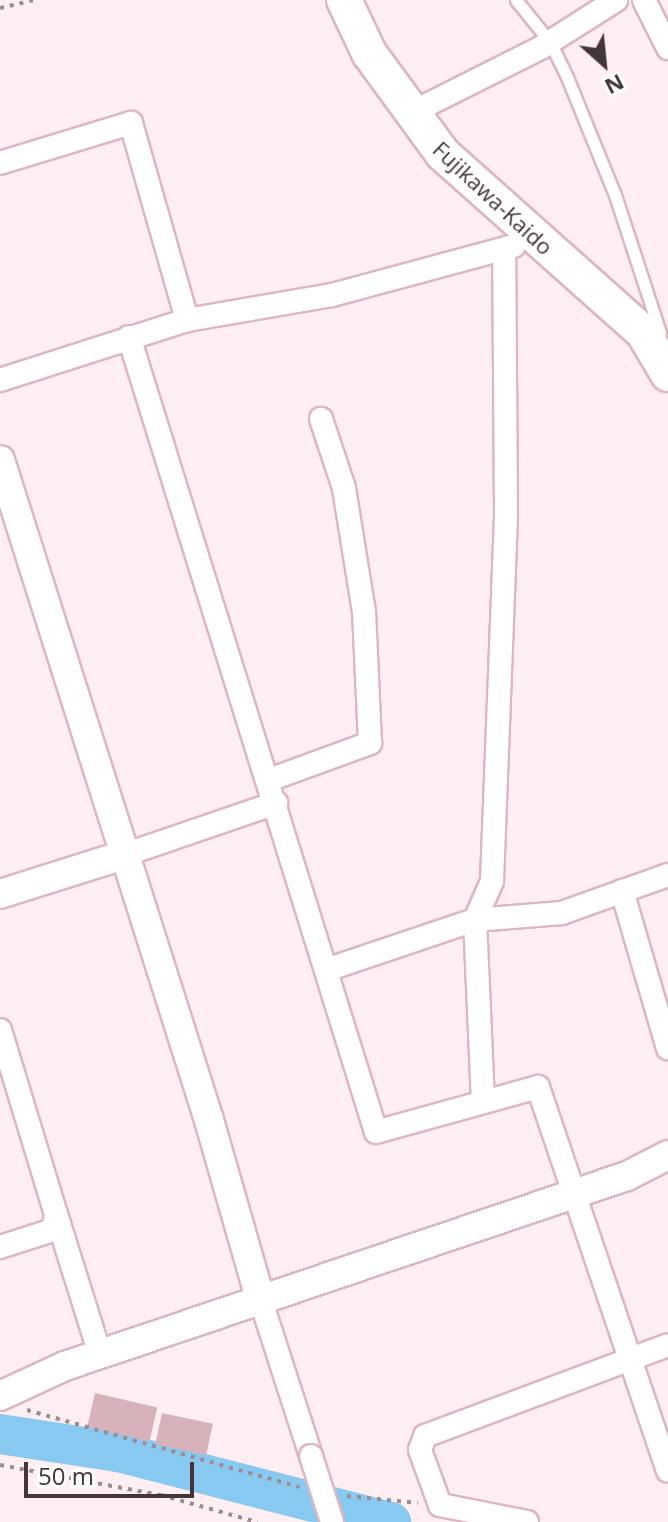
<!DOCTYPE html>
<style>
body{margin:0}
#map{position:relative;width:668px;height:1522px;overflow:hidden;background:#ffeef2;font-family:"Open Sans",sans-serif}
div>[style]{position:absolute}
[style*='--x']{left:calc(var(--x)*1px);top:calc(var(--y)*1px);width:calc(var(--w)*1px);rotate:calc(var(--a)*1deg)}
.river>*{height:40px;margin:-20px;padding:0 20px;transform-origin:20px;border-radius:20px;background:#87c9f1}
.building>*{inset:0;background:#d8b2bb;transform-origin:0 0}
.path>*{height:4px;margin-top:-2px;transform-origin:0;background:repeating-linear-gradient(90deg,#9d8d91 0 4px,transparent 0 10px)}
.roads{filter:drop-shadow(2px 0 #ddb7c0) drop-shadow(-2px 0 #ddb7c0) drop-shadow(0 2px #ddb7c0) drop-shadow(0 -2px #ddb7c0)}
.service>*{height:11px;margin:-5.5px;padding:0 5.5px;transform-origin:5.5px;border-radius:5.5px;background:#fff}
.minor>*{height:22px;margin:-11px;padding:0 11px;transform-origin:11px;border-radius:11px;background:#fff}
.tertiary>*{height:28px;margin:-14px;padding:0 14px;transform-origin:14px;border-radius:14px;background:#fff}
.primary>*{height:34px;margin:-17px;padding:0 17px;transform-origin:17px;border-radius:17px;background:#fff}
.bridges{filter:drop-shadow(2px 0 #ddb7c0) drop-shadow(-2px 0 #ddb7c0) drop-shadow(0 2px #ddb7c0) drop-shadow(0 -2px #ddb7c0)}
.minor-bridge>*{height:22px;margin:-11px;padding:0 11px;transform-origin:11px;border-radius:11px;background:#fff}
span{translate:-50% -50%;white-space:nowrap;text-align:center;line-height:1.15;-webkit-text-stroke:6px #fff;paint-order:stroke}
.street-label{font-size:22px;color:#443538}
.north{position:absolute;left:564px;top:24px;width:80px;height:80px;-webkit-text-stroke:6px #fff;paint-order:stroke;rotate:153deg;font-size:22px;font-weight:700;line-height:32px;text-align:center;color:#443538}
.north::after{content:'';display:block;margin:auto;width:28px;height:36px;background:#443538;clip-path:polygon(50% 0,100% 100%,50% 72%,0 100%)}
.scale{position:absolute;left:24px;top:1462px;width:170px;height:36px;box-sizing:border-box;border:4px solid #443538;border-top:0;padding-left:10px;font-size:24px;line-height:28px;white-space:nowrap;color:#443538;-webkit-text-stroke:6px #fff;paint-order:stroke}
</style>
<div id="map">
<div class="river">
<div style="--x:0;--y:1434;--w:119;--a:8.7"></div>
<div style="--x:118;--y:1452;--w:282;--a:14.4"></div>
</div>
<div class="building">
<div style="left:95px;top:1393px;width:64px;height:35px;rotate:13deg"></div>
<div style="left:162px;top:1413px;width:52px;height:32px;rotate:12deg"></div>
</div>
<div class="path">
<div style="--x:0;--y:8;--w:36;--a:-13"></div>
<div style="--x:27;--y:1410;--w:283;--a:15.8"></div>
<div style="--x:0;--y:1465;--w:164;--a:10.6"></div>
<div style="--x:161;--y:1495;--w:100;--a:15.7"></div>
<div style="--x:347;--y:1496;--w:71;--a:5.6"></div>
</div>
<div class="roads">
<div class="service">
<div style="--x:516;--y:0;--w:54;--a:51"></div>
<div style="--x:550;--y:42;--w:39;--a:64"></div>
<div style="--x:567;--y:77;--w:127;--a:67.9"></div>
<div style="--x:615;--y:195;--w:145;--a:71.9"></div>
</div>
<div class="minor">
<div style="--x:644;--y:0;--w:54;--a:63.4"></div>
<div style="--x:409;--y:114;--w:149;--a:-26.7"></div>
<div style="--x:542;--y:47;--w:88;--a:-32.4"></div>
<div style="--x:0;--y:163;--w:137;--a:-17"></div>
<div style="--x:131;--y:123;--w:205;--a:74.1"></div>
<div style="--x:129;--y:337;--w:832;--a:72.74"></div>
<div style="--x:376;--y:1132;--w:168;--a:-15.5"></div>
<div style="--x:538;--y:1087;--w:405;--a:71.3"></div>
<div style="--x:0;--y:380;--w:196;--a:-17.8"></div>
<div style="--x:187;--y:320;--w:147;--a:-9.8"></div>
<div style="--x:332;--y:295;--w:188;--a:-15.1"></div>
<div style="--x:269;--y:780;--w:108;--a:-20.1"></div>
<div style="--x:370;--y:743;--w:131;--a:-92.6"></div>
<div style="--x:364;--y:612;--w:126;--a:-99.2"></div>
<div style="--x:344;--y:488;--w:73;--a:-108.4"></div>
<div style="--x:124;--y:855;--w:161;--a:-18.9"></div>
<div style="--x:622;--y:891;--w:164;--a:73.7"></div>
<div style="--x:326;--y:970;--w:157;--a:-18.6"></div>
<div style="--x:475;--y:920;--w:87;--a:-4.6"></div>
<div style="--x:562;--y:913;--w:113;--a:-19.7"></div>
<div style="--x:0;--y:1030;--w:192;--a:73.1"></div>
<div style="--x:56;--y:1214;--w:16;--a:101"></div>
<div style="--x:53;--y:1230;--w:56;--a:162.2"></div>
<div style="--x:483;--y:1102;--w:182;--a:-92.5"></div>
<div style="--x:475;--y:920;--w:43;--a:-66.4"></div>
<div style="--x:492;--y:881;--w:368;--a:-87.8"></div>
<div style="--x:506;--y:513;--w:262;--a:-90.4"></div>
<div style="--x:56;--y:1214;--w:147;--a:72.6"></div>
<div style="--x:260;--y:1298;--w:166;--a:72.1"></div>
<div style="--x:527;--y:1522;--w:89;--a:-168.9"></div>
<div style="--x:440;--y:1505;--w:59;--a:-110"></div>
<div style="--x:420;--y:1450;--w:15;--a:-70"></div>
<div style="--x:425;--y:1436;--w:259;--a:-20.5"></div>
</div>
<div class="tertiary">
<div style="--x:0;--y:460;--w:692;--a:72.43"></div>
<div style="--x:209;--y:1120;--w:185;--a:74"></div>
<div style="--x:0;--y:894;--w:130;--a:-17.5"></div>
<div style="--x:0;--y:1396;--w:72;--a:-24.8"></div>
<div style="--x:65;--y:1366;--w:593;--a:-18.68"></div>
<div style="--x:627;--y:1176;--w:46;--a:-27.1"></div>
</div>
<div class="primary">
<div style="--x:344;--y:0;--w:59;--a:64.7"></div>
<div style="--x:369;--y:53;--w:125;--a:53.8"></div>
<div style="--x:443;--y:154;--w:268;--a:41.7"></div>
<div style="--x:643;--y:332;--w:49;--a:59.2"></div>
</div>
</div>
<div class="bridges">
<div class="minor-bridge">
<div style="--x:311;--y:1456;--w:69;--a:72.3"></div>
</div>
</div>
<div class="street-label">
<span style="left:493px;top:198px;rotate:43deg">Fujikawa-Kaido</span>
</div>
<div class="north">N</div>
<div class="scale">50 m</div>
</div>
